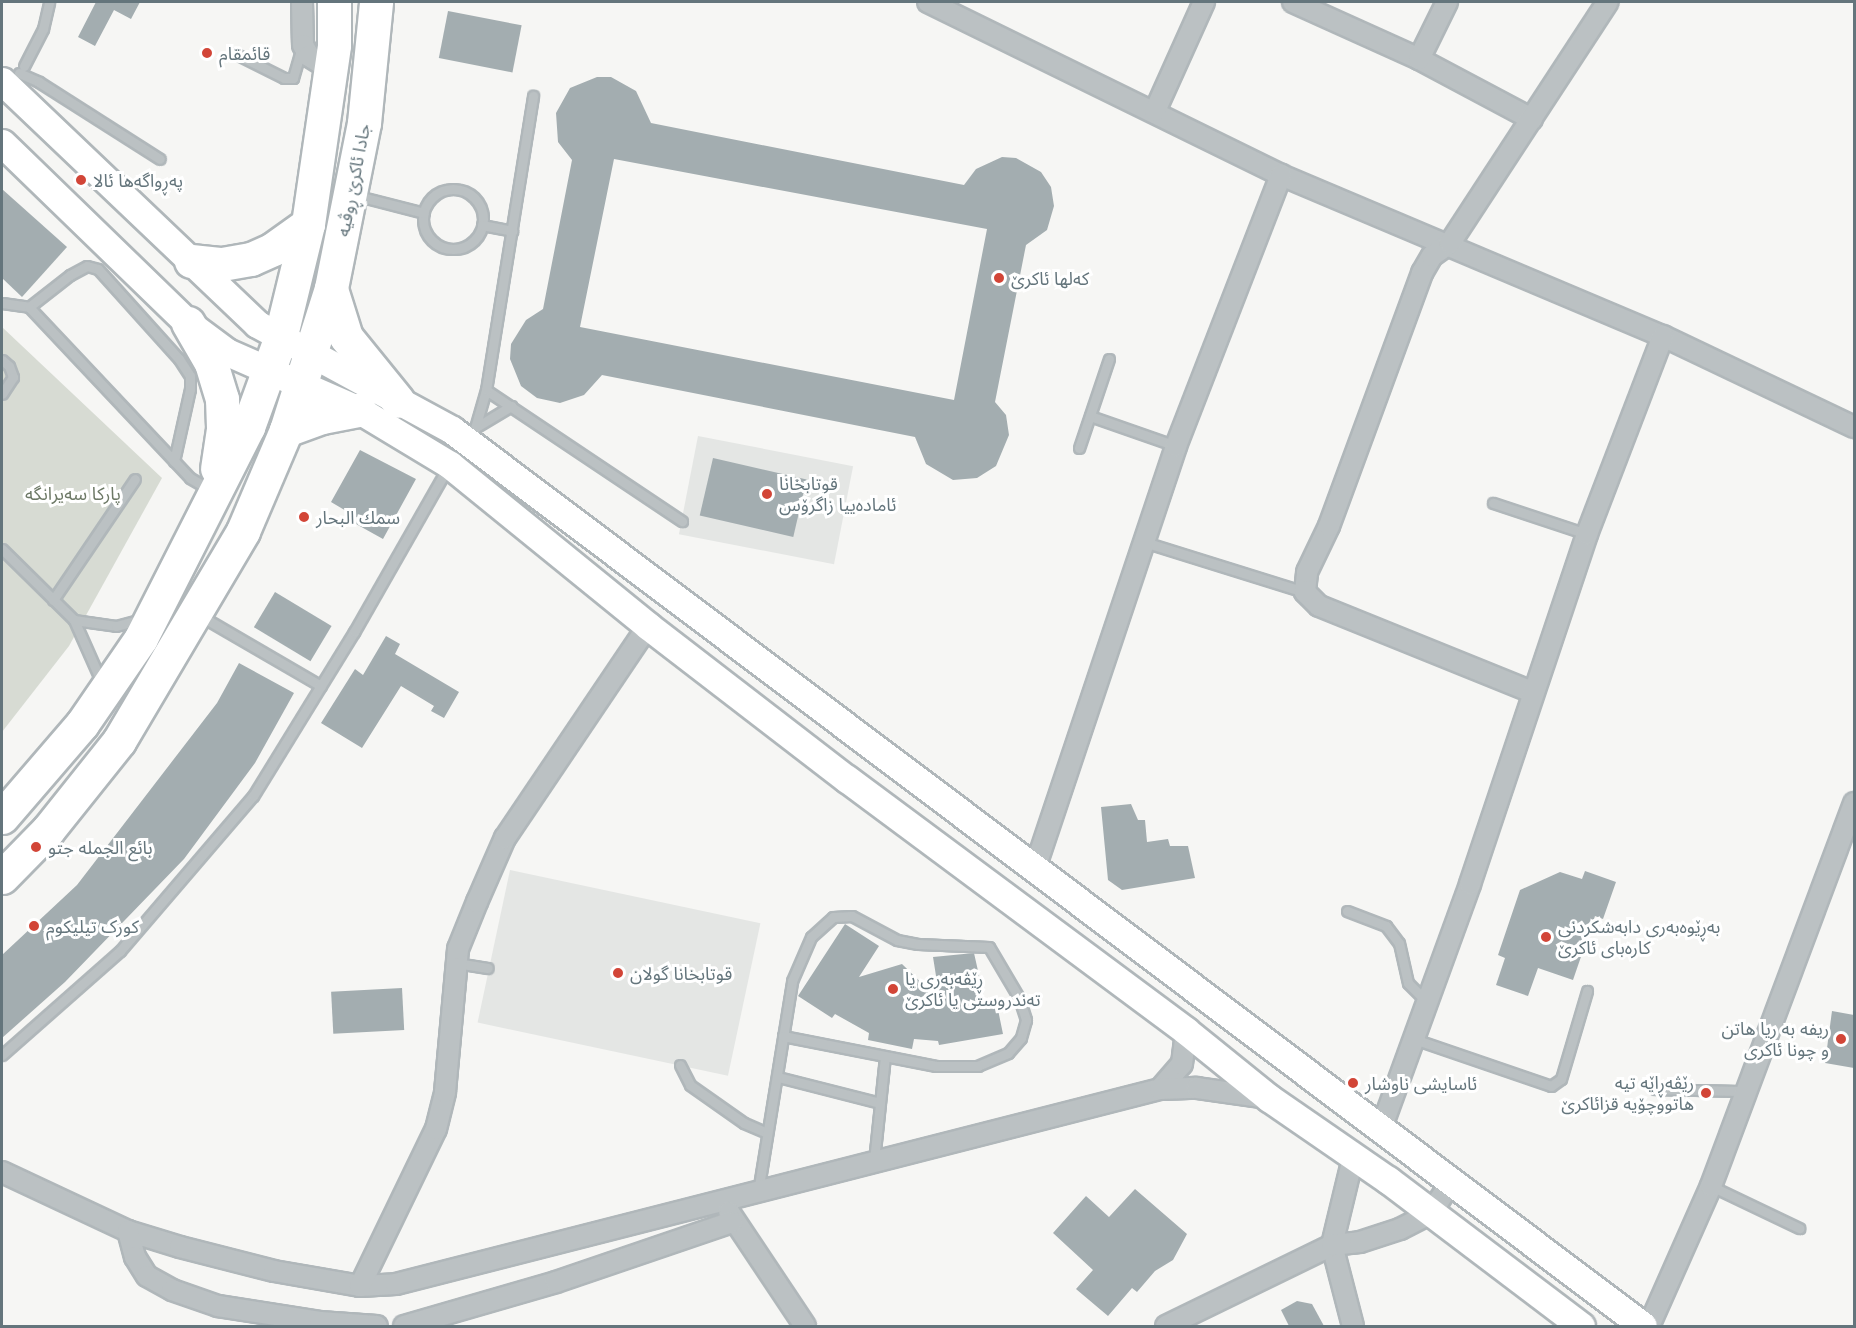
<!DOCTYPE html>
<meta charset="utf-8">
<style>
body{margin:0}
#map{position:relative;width:1856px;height:1328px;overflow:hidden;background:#f6f6f4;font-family:"Open Sans","Noto Sans Arabic",sans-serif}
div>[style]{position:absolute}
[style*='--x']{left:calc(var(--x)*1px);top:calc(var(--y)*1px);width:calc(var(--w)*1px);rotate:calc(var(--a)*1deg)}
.built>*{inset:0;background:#e4e6e4;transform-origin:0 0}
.green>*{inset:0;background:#d7dbd3}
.building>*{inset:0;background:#a3adb0;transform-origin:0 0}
.roads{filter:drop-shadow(2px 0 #b0b7ba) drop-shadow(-2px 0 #b0b7ba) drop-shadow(0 2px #b0b7ba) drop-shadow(0 -2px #b0b7ba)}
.lane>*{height:9px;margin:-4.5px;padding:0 4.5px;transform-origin:4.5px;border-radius:4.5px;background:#bbc1c3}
.lane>.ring{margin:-4.5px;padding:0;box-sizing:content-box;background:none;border:9px solid #bbc1c3;border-radius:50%}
.street>*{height:20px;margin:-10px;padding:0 10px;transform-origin:10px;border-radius:10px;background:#bbc1c3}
.secondary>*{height:27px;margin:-13.5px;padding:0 13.5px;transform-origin:13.5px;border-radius:13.5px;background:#fff}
.highway>*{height:33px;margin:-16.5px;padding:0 16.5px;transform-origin:16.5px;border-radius:16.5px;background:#fff}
.dots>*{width:16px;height:16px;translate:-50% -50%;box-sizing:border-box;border:3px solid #fff;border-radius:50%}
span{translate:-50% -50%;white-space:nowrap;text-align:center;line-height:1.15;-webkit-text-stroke:6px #fff;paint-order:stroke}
.poi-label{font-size:18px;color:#64757c}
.left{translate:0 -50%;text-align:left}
.right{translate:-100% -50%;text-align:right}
.street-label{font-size:18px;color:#64757c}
.park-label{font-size:18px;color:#6d7966}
.frame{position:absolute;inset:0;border:3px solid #64757c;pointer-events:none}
</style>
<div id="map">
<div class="built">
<div style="left:698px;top:436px;width:158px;height:100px;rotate:11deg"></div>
<div style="left:510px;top:870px;width:256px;height:156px;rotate:12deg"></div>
</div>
<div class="green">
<div style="clip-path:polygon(2px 327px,162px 478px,69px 646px,2px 732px)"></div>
</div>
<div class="building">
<div style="clip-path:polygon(96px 2px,140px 2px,131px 19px,114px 10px,95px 46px,78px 37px)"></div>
<div style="left:448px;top:11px;width:75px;height:48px;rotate:11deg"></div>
<div style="clip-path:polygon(evenodd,597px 77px,611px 77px,636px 91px,651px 123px,964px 185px,976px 169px,1002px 157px,1016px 158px,1041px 172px,1051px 187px,1054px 206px,1047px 230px,1026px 245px,995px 402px,1006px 415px,1009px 435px,996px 466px,977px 478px,953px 480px,926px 464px,915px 437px,602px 375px,584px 395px,560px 403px,537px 398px,521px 386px,510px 359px,511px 344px,526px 320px,543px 309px,572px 160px,558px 142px,556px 113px,570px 88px,597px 77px,614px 159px,987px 229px,954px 400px,580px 327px,614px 159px)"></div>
<div style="clip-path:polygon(2px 189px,67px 247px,22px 297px,2px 278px)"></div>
<div style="clip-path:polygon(360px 450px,416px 479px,383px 539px,356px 524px,358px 518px,331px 502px)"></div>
<div style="left:713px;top:458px;width:96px;height:59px;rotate:13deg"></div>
<div style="left:275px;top:592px;width:66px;height:41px;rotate:31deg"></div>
<div style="clip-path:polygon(386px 636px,400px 644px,395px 654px,459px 692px,444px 718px,431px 711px,434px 706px,401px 686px,362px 748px,321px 723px,355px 669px,363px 675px)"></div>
<div style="clip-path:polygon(239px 663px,294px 693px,255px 763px,184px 859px,65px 982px,2px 1038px,2px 955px,77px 885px,217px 703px)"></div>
<div style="clip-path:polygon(1131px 804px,1138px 820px,1145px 820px,1147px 842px,1168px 839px,1170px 846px,1188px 846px,1195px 878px,1122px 890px,1108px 880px,1101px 807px)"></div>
<div style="clip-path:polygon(1585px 871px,1616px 882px,1603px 919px,1595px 916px,1573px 980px,1538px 968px,1528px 996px,1496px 985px,1505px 958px,1498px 955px,1520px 890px,1560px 872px,1582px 879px)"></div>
<div style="clip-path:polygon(845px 924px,879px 946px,859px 977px,902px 964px,940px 1001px,933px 957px,974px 953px,985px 1002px,996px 1000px,1003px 1034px,939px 1045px,938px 1041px,914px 1039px,912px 1049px,868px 1040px,869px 1033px,835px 1014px,832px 1018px,798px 996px)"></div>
<div style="left:402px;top:988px;width:42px;height:71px;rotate:87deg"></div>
<div style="clip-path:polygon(1832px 1011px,1854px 1015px,1854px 1068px,1825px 1063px)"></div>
<div style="clip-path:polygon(1135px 1189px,1187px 1234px,1173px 1260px,1155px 1271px,1137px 1292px,1132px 1288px,1108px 1316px,1076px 1289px,1093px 1270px,1053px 1233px,1086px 1196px,1109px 1217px)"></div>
<div style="clip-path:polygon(1297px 1301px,1312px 1304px,1324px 1326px,1289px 1326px,1281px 1310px)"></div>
</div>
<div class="roads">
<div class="lane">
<div style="--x:234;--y:53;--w:56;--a:26.6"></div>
<div style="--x:284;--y:78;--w:9;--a:0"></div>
<div style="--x:293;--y:78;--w:32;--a:-74"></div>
<div style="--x:24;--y:66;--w:42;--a:-62.8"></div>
<div style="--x:43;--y:29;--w:28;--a:-77"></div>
<div style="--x:19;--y:73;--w:22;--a:24"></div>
<div style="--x:39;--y:82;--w:143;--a:32.5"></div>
<div class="ring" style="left:423px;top:189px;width:51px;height:51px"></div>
<div style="--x:354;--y:195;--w:72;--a:14.4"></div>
<div style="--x:482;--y:225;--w:31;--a:11"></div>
<div style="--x:2;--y:303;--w:27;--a:8"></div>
<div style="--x:29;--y:307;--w:52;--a:-38"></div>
<div style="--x:70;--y:275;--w:19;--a:-28"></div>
<div style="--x:87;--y:266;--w:11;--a:15"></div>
<div style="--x:98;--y:269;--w:121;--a:48"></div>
<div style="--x:179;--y:359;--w:20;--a:57"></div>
<div style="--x:190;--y:376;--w:13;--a:90"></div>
<div style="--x:190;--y:389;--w:74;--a:102.5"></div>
<div style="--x:29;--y:307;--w:235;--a:46.7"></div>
<div style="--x:190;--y:478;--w:22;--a:30"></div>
<div style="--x:2;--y:360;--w:9;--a:41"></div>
<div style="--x:9;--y:366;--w:12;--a:70"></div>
<div style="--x:13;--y:377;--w:20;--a:123"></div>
<div style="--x:486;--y:390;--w:236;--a:33.8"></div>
<div style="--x:1090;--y:416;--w:91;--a:19.2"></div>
<div style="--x:478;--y:426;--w:39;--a:-31"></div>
<div style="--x:471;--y:442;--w:54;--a:-73.9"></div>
<div style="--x:486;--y:390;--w:298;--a:-80.9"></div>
<div style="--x:1079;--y:448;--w:94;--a:-71.4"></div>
<div style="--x:1493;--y:503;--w:99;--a:18.3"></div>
<div style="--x:1144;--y:542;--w:169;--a:17.3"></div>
<div style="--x:2;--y:549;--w:101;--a:44.6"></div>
<div style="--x:74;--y:620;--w:67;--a:66.1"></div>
<div style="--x:53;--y:600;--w:146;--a:-55.9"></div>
<div style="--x:199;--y:615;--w:141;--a:30.2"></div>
<div style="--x:74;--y:620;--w:42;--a:8.1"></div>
<div style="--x:116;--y:626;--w:24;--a:-15"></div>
<div style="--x:1347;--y:911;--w:42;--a:21"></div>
<div style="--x:1386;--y:926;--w:21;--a:53"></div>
<div style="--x:1399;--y:943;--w:41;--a:77.3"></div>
<div style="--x:1408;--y:983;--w:27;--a:45"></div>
<div style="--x:456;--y:963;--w:32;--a:9"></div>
<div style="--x:1414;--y:1039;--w:145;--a:18.9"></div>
<div style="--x:1551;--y:1086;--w:12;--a:-35"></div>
<div style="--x:1561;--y:1079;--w:92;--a:-73.5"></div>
<div style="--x:2;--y:1055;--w:157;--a:-41.4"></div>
<div style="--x:120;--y:951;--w:204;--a:-49.4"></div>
<div style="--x:253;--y:796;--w:193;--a:-58.4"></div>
<div style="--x:354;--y:632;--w:190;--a:-60.3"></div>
<div style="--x:680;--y:1065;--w:22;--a:63"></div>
<div style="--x:690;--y:1085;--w:66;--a:35.1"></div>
<div style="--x:744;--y:1123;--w:25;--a:23"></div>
<div style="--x:778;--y:1077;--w:105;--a:14.3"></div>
<div style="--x:1655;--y:1089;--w:91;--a:1.3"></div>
<div style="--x:874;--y:1161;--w:105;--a:-84"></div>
<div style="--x:1711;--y:1186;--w:98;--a:25.5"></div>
<div style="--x:758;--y:1192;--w:214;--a:-80.8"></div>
<div style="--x:792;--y:981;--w:48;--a:-66.6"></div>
<div style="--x:811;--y:937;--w:30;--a:-42"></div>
<div style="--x:833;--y:917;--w:19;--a:-3"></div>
<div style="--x:852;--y:916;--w:51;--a:28.1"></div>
<div style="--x:897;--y:940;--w:21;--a:11"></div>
<div style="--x:918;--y:944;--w:71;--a:2.4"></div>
<div style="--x:989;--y:947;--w:59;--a:59.5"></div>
<div style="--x:1019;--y:998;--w:23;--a:72"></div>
<div style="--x:1026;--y:1020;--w:19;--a:106"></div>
<div style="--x:1021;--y:1038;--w:20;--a:131"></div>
<div style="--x:1008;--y:1053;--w:33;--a:157"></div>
<div style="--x:978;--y:1066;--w:42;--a:180"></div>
<div style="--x:936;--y:1066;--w:156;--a:-168.9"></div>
</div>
<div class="street">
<div style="--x:302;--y:2;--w:43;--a:88.7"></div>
<div style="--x:303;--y:45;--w:13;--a:61"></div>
<div style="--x:309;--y:56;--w:25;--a:32"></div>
<div style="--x:928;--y:2;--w:393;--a:26.1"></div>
<div style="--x:1281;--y:175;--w:415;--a:22.9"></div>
<div style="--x:1663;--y:336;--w:212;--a:25.5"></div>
<div style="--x:1293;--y:2;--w:138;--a:24.3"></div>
<div style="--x:1419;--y:59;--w:128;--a:28"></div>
<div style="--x:1419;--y:59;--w:64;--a:-63.8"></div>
<div style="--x:1155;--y:111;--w:120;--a:-65.8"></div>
<div style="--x:1532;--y:692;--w:230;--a:-158"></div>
<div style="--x:1319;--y:606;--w:20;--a:-135"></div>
<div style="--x:1305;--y:592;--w:20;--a:-84"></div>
<div style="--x:1307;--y:572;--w:51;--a:-64.4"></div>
<div style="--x:1329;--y:526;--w:270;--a:-69.8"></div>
<div style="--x:1422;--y:273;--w:20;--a:-60"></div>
<div style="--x:1432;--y:256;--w:22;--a:-36"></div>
<div style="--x:1450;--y:243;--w:288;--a:-56.8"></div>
<div style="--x:1034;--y:871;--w:448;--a:-71.5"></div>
<div style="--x:1176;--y:446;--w:291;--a:-68.8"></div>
<div style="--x:1160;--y:1089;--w:33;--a:-49"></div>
<div style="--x:1182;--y:1064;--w:33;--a:-83"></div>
<div style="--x:1381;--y:1129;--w:261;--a:-70"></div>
<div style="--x:1470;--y:884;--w:369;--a:-71.5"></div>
<div style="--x:1587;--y:534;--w:212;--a:-69"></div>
<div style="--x:1353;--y:1158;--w:89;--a:103.6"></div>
<div style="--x:1332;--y:1245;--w:84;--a:75.5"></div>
<div style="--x:2;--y:1172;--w:139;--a:25.1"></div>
<div style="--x:128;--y:1231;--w:54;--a:17.1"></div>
<div style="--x:180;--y:1247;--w:97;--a:14.3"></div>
<div style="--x:274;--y:1271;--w:87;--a:9.9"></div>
<div style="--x:360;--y:1286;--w:36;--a:-3"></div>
<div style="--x:396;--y:1284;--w:788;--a:-14.32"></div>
<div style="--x:1160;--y:1089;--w:37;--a:-2"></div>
<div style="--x:1197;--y:1088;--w:71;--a:8.1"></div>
<div style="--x:729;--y:1212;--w:137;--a:56.3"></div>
<div style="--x:128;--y:1231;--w:27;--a:75"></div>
<div style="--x:135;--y:1257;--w:22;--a:58"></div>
<div style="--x:147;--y:1276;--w:29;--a:29"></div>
<div style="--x:172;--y:1290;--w:49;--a:19.2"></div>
<div style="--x:218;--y:1306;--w:103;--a:8.9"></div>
<div style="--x:320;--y:1322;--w:57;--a:4"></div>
<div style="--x:360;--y:1286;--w:174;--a:-64.2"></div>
<div style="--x:436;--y:1129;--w:38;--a:-76"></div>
<div style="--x:445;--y:1092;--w:144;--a:-84.8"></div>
<div style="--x:458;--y:949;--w:51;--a:-68"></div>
<div style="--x:477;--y:902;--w:70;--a:-66.4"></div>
<div style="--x:505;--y:838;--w:256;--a:-56"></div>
<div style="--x:404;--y:1326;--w:158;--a:-16.1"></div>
<div style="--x:556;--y:1282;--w:186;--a:-18.8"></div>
<div style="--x:1166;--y:1326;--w:185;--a:-26"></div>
<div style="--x:1332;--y:1245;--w:28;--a:-6"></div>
<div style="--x:1360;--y:1242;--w:42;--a:-18"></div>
<div style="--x:1400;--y:1229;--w:35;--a:-27"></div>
<div style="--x:1431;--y:1213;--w:35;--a:-57"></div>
<div style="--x:1649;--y:1326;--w:153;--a:-66.1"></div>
<div style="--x:1711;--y:1186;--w:409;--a:-69.5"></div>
</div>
<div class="secondary">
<div style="--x:2;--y:81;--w:352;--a:43.6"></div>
<div style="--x:257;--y:324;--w:222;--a:28.5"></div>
<div style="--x:452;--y:430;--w:1490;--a:36.95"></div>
<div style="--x:2;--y:143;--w:259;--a:44.1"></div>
<div style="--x:188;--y:323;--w:49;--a:36.6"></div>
<div style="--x:227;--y:352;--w:144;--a:23.7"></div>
<div style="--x:359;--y:410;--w:106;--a:31.1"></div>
<div style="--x:450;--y:465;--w:255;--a:39.1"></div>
<div style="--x:648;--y:626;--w:251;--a:37.6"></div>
<div style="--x:847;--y:779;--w:422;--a:36.6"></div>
<div style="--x:1186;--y:1031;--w:107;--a:38.9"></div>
<div style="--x:1269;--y:1098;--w:145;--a:34.6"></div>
<div style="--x:1388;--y:1180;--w:242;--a:37.1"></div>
</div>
<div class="highway">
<div style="--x:191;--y:261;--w:31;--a:6"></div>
<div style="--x:222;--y:264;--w:29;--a:-10"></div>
<div style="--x:251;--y:259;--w:24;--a:-24"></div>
<div style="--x:273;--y:249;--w:43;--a:-35.5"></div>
<div style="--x:331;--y:289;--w:50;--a:72.6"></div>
<div style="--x:346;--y:337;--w:82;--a:50.9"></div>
<div style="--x:188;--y:323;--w:46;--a:60.1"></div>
<div style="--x:211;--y:363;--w:38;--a:73"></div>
<div style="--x:222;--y:399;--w:30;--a:88"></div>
<div style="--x:223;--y:429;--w:40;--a:98.5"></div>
<div style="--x:286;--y:430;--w:38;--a:-20"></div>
<div style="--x:322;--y:417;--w:38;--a:-11"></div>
<div style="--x:2;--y:817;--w:123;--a:-49.3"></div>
<div style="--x:82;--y:724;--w:104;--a:-55.5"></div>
<div style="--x:141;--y:638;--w:237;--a:-63.1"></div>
<div style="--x:248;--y:427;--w:94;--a:-70"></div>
<div style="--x:280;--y:339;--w:118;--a:-76.3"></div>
<div style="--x:308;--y:224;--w:181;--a:-81.7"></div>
<div style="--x:334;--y:45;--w:43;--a:-90"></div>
<div style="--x:2;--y:877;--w:66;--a:-45.6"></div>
<div style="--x:48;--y:830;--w:114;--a:-51.4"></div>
<div style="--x:119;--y:741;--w:244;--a:-59.4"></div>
<div style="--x:243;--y:531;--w:110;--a:-66.9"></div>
<div style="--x:286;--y:430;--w:149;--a:-72.4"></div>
<div style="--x:331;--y:288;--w:168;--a:-78.7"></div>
<div style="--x:364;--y:123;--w:122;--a:-84.3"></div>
</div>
</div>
<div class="dots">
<div style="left:207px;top:53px;background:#d24537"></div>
<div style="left:81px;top:180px;background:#d24537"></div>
<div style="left:999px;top:278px;background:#d24537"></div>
<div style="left:767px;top:494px;background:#d24537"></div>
<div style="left:304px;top:517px;background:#d24537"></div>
<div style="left:36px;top:847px;background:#d24537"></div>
<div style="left:34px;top:926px;background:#d24537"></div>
<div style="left:1546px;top:937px;background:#d24537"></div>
<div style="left:618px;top:973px;background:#d24537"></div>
<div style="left:893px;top:989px;background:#d24537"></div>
<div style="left:1841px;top:1039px;background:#d24537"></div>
<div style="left:1353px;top:1083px;background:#d24537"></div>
<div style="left:1706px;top:1093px;background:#d24537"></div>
</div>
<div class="poi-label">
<span class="left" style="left:219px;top:53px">قائمقام</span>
<span class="left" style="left:93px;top:180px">پەڕواگەها ئالا</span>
<span class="left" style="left:1011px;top:278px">کەلها ئاکرێ</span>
<span class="left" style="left:779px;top:494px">قوتابخانا<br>ئامادەییا زاگرۆس</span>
<span class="left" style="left:316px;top:517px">سمك البحار</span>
<span class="left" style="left:48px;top:847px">بائع الجملە جتو</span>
<span class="left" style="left:46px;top:926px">کورک تيليكوم</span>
<span class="left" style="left:1558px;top:937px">بەڕێوەبەری دابەشکردنی<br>کارەبای ئاکرێ</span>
<span class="left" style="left:630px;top:973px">قوتابخانا گولان</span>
<span class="left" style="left:905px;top:989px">ڕێڤەبەری یا<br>تەندروستی یا ئاکرێ</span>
<span class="right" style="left:1829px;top:1039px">ريفه به ريا هاتن<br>و چونا ئاكرى</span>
<span class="left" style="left:1365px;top:1083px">ئاسايشى ناوشار</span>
<span class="right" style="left:1694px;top:1093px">رێڤەڕاێە تیە<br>هاتووچۆیە قزائاکرێ</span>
</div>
<div class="street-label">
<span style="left:353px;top:180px;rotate:-79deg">جادا ئاکرێ ڕوڤیە</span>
</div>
<div class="park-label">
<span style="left:73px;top:493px">پارکا سەیرانگه</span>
</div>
<div class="frame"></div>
</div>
